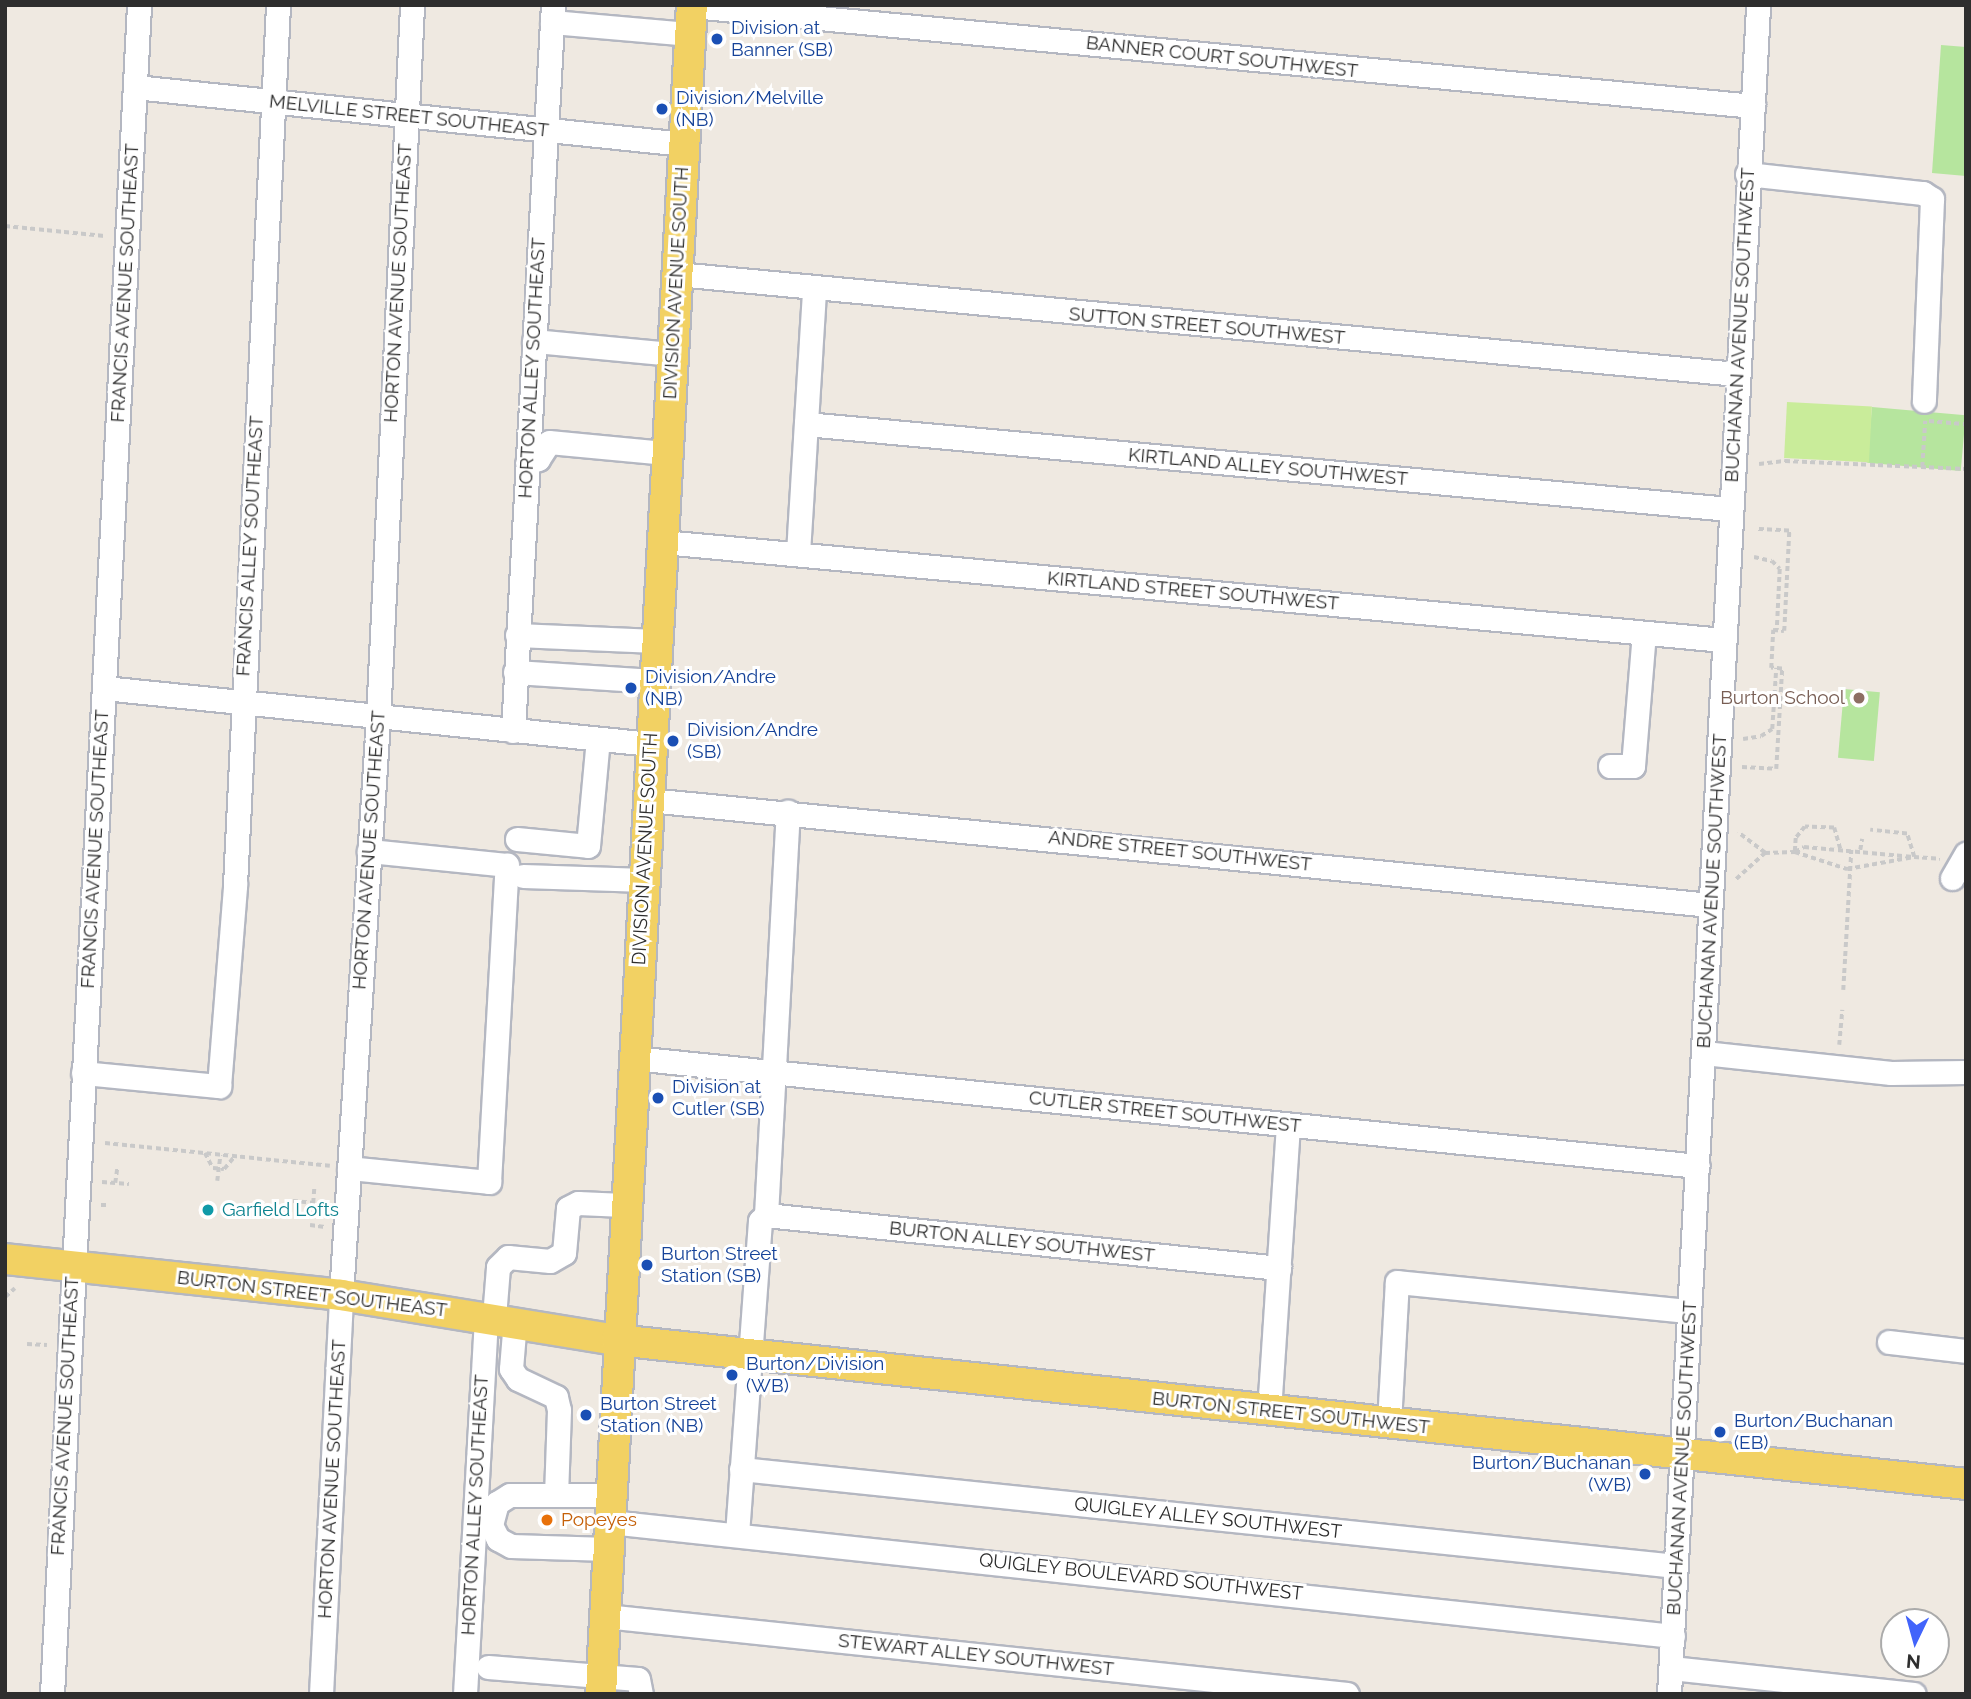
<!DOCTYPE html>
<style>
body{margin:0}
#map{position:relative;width:1971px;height:1699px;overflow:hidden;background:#efe9e1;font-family:Raleway,sans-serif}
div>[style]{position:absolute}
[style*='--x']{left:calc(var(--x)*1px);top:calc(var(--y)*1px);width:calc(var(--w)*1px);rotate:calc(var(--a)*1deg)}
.green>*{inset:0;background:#b6e59e;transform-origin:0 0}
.pitch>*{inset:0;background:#c9ec9a;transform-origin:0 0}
.path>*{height:3.5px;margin-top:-1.75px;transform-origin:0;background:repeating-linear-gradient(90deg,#c9c9c9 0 5px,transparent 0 8.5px)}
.roads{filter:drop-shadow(2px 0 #b4b7c1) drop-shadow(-2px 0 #b4b7c1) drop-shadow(0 2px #b4b7c1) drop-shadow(0 -2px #b4b7c1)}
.minor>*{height:23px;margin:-11.5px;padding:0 11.5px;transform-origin:11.5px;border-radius:11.5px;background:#fff}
.major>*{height:30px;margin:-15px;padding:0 15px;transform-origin:15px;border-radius:15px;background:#f2d163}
.dots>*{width:19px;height:19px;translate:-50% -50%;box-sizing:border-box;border:4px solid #fff;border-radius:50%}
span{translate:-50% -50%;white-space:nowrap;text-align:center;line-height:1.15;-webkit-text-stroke:6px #fff;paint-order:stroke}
.transit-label{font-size:19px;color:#164399}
.left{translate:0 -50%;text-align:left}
.right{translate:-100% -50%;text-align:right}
.street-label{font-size:19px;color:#2e2e2e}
.education-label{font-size:19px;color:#785e54}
.culture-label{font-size:19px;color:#0d838f}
.food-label{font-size:19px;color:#c56008}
.frame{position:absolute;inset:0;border:7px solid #2e2e2e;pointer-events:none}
.north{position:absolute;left:1880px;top:1608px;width:70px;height:70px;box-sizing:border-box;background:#fff;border:2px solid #ababab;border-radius:50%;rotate:185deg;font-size:19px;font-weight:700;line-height:28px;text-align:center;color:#2e2e2e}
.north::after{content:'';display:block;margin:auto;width:24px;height:32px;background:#4264fb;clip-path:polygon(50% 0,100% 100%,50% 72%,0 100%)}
</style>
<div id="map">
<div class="green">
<div style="clip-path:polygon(1941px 45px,1966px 47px,1966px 176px,1932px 173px)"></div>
<div style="left:1872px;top:407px;width:94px;height:56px;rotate:5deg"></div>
<div style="left:1844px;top:689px;width:36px;height:69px;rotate:5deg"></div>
</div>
<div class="pitch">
<div style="left:1787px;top:402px;width:85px;height:56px;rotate:3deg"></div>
</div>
<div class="path">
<div style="--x:5;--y:226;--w:100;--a:5.7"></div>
<div style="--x:1929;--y:421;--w:37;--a:5"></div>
<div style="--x:1759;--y:464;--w:26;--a:-7"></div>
<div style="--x:1785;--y:461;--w:181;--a:2.5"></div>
<div style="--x:1922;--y:467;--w:46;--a:-86.3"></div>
<div style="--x:1754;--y:557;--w:18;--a:13"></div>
<div style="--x:1772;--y:561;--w:11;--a:45"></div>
<div style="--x:1780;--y:569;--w:61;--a:92.8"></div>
<div style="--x:1743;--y:739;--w:18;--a:-9"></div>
<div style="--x:1761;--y:736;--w:13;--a:-32"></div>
<div style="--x:1772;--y:729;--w:61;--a:-86.2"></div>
<div style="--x:1742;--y:767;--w:34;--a:3"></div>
<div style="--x:1776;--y:769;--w:100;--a:-86.6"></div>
<div style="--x:1782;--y:669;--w:11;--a:-175"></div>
<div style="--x:1771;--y:668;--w:38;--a:-87"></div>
<div style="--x:1773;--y:630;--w:11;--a:5"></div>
<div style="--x:1784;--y:631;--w:100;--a:-87.1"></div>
<div style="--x:1789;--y:531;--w:34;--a:-177"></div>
<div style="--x:1840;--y:849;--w:22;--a:-106"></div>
<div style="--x:1834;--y:828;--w:29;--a:-178"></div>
<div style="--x:1805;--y:827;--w:14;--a:129"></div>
<div style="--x:1796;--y:838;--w:14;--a:94"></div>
<div style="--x:1795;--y:852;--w:10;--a:-29"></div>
<div style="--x:1804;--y:847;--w:110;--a:5.2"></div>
<div style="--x:1914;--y:857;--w:24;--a:-107"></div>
<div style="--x:1907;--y:834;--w:37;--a:-174"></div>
<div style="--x:1860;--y:850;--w:11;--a:-80"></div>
<div style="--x:1765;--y:853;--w:30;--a:-2"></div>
<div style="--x:1795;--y:852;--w:55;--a:18.1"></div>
<div style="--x:1847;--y:869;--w:68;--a:-10.2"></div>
<div style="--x:1914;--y:857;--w:26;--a:4"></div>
<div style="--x:1736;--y:879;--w:39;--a:-42"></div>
<div style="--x:1765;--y:853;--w:34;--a:-143"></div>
<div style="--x:1843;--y:990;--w:140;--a:-86.7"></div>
<div style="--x:1839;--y:1045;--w:35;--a:-85"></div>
<div style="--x:105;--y:1143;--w:226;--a:5.8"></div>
<div style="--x:205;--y:1153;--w:17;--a:62"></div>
<div style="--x:213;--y:1168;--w:11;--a:5"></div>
<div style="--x:224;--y:1169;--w:17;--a:-50"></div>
<div style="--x:217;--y:1181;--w:26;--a:-83"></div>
<div style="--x:102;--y:1182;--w:27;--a:4"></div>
<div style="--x:115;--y:1183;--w:15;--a:-82"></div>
<div style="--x:293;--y:1201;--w:33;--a:5"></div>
<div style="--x:313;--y:1203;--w:15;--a:-86"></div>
<div style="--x:101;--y:1205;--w:7;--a:0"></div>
<div style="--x:310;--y:1225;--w:15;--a:8"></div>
<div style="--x:5;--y:1297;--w:13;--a:-42"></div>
<div style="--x:27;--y:1344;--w:20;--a:3"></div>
</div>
<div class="roads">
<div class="minor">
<div style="--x:692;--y:6;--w:1066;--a:5.38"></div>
<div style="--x:552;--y:22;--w:139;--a:5"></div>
<div style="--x:135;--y:87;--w:552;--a:5.93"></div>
<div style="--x:1747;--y:174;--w:177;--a:6.2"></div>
<div style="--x:1923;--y:193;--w:11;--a:34"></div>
<div style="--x:1932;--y:199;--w:202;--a:92.3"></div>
<div style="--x:677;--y:274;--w:1065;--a:5.39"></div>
<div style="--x:534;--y:341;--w:139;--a:5.4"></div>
<div style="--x:806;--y:424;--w:928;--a:5.26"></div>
<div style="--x:527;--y:463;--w:12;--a:-20"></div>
<div style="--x:538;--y:459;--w:20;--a:-57"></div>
<div style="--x:549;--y:442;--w:118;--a:5.4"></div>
<div style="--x:663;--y:542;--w:1065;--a:5.28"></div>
<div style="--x:798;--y:553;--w:265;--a:-86.5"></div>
<div style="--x:517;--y:635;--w:139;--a:2.5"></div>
<div style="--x:515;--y:672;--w:139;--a:3.7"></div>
<div style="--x:104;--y:688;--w:550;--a:5.85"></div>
<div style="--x:513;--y:731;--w:727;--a:-86.85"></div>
<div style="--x:1610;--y:766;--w:23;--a:0"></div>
<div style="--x:1633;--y:766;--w:133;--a:-85.3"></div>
<div style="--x:649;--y:800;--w:1066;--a:5.65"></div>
<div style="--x:517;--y:839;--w:71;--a:5.6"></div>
<div style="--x:588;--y:846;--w:107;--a:-84.7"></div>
<div style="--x:523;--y:876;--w:122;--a:1.9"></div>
<div style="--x:1952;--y:878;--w:28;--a:-60"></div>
<div style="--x:1704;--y:1053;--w:188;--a:6.1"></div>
<div style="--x:1891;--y:1073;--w:75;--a:-0.8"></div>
<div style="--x:633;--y:1058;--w:1070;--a:5.79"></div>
<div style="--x:83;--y:1073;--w:137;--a:5.5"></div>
<div style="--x:219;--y:1086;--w:202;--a:-85.4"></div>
<div style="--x:235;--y:885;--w:881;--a:-87.2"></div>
<div style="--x:349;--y:1168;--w:141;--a:5.7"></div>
<div style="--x:489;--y:1182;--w:318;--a:-86.8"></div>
<div style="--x:507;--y:865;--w:139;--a:-174.2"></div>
<div style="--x:766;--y:1215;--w:516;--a:5.9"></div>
<div style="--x:494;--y:1317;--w:50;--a:-85.4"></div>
<div style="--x:498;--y:1267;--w:14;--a:-45"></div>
<div style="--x:508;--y:1257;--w:42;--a:5.4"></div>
<div style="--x:550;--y:1261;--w:16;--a:-30"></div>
<div style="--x:564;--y:1253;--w:45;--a:-84.9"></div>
<div style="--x:568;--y:1208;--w:11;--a:-27"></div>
<div style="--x:578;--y:1203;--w:46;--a:2.5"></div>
<div style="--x:515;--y:1320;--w:49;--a:94.7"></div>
<div style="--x:511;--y:1369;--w:12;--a:55"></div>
<div style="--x:518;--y:1379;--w:42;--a:25.3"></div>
<div style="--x:556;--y:1397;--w:13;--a:77"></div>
<div style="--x:559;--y:1410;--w:84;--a:92"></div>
<div style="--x:1889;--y:1342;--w:78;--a:6.7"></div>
<div style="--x:1269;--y:1411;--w:287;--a:-86.2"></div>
<div style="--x:1389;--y:1423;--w:141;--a:-86.8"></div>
<div style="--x:1397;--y:1282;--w:293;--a:5.7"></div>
<div style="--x:741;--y:1469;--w:940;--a:5.92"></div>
<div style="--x:610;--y:1522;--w:1069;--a:6.12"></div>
<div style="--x:737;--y:1534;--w:314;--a:-85.8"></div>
<div style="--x:760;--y:1221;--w:8;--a:-45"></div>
<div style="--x:766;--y:1215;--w:404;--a:-86.9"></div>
<div style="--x:608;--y:1549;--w:97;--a:-178.2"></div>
<div style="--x:511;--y:1546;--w:15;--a:-152"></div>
<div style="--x:498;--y:1539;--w:16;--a:-117"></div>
<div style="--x:491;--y:1525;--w:23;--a:-75"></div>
<div style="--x:497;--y:1503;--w:15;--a:-32"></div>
<div style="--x:510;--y:1495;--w:99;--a:0"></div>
<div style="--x:605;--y:1616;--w:746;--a:6"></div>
<div style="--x:488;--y:1667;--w:150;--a:4.6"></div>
<div style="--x:638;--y:1679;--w:15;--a:79"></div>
<div style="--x:1671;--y:1668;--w:244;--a:6.1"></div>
<div style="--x:52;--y:1694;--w:1691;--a:-87.05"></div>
<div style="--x:321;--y:1694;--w:400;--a:-87.1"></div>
<div style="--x:341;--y:1295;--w:577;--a:-86.32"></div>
<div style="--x:378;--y:719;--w:715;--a:-87.27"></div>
<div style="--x:465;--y:1694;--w:379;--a:-86.8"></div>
<div style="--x:1669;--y:1694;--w:1691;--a:-86.98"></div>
</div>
<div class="major">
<div style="--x:5;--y:1259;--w:338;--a:6.1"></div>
<div style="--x:341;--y:1295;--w:280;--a:9.3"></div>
<div style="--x:617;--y:1340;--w:1357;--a:6.09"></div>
<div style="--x:601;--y:1694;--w:1691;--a:-86.92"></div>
</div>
</div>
<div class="dots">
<div style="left:717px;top:39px;background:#1a4fb4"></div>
<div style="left:662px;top:109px;background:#1a4fb4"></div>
<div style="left:631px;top:688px;background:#1a4fb4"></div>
<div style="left:1859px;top:698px;background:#8d6e63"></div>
<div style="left:673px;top:741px;background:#1a4fb4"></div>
<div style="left:658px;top:1098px;background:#1a4fb4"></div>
<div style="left:208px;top:1210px;background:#0f9aa8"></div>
<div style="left:647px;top:1265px;background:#1a4fb4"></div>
<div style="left:732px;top:1375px;background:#1a4fb4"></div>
<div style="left:586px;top:1415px;background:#1a4fb4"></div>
<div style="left:1720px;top:1432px;background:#1a4fb4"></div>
<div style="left:1645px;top:1474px;background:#1a4fb4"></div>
<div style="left:547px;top:1520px;background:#e8710a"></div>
</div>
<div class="transit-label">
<span class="left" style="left:731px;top:39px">Division at<br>Banner (SB)</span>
<span class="left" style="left:676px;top:109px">Division/Melville<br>(NB)</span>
<span class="left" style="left:645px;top:688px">Division/Andre<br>(NB)</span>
<span class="left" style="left:687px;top:741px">Division/Andre<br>(SB)</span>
<span class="left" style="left:672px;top:1098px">Division at<br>Cutler (SB)</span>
<span class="left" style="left:661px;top:1265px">Burton Street<br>Station (SB)</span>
<span class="left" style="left:746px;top:1375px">Burton/Division<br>(WB)</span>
<span class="left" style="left:600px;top:1415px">Burton Street<br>Station (NB)</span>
<span class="left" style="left:1734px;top:1432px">Burton/Buchanan<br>(EB)</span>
<span class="right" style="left:1631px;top:1474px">Burton/Buchanan<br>(WB)</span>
</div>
<div class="street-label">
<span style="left:1222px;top:57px;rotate:6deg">BANNER COURT SOUTHWEST</span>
<span style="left:409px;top:116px;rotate:6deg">MELVILLE STREET SOUTHEAST</span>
<span style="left:125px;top:283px;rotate:-87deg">FRANCIS AVENUE SOUTHEAST</span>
<span style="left:398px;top:283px;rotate:-87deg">HORTON AVENUE SOUTHEAST</span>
<span style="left:676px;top:283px;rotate:-87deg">DIVISION AVENUE SOUTH</span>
<span style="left:1740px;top:325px;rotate:-87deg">BUCHANAN AVENUE SOUTHWEST</span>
<span style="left:1207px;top:326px;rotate:5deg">SUTTON STREET SOUTHWEST</span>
<span style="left:532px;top:368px;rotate:-87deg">HORTON ALLEY SOUTHEAST</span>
<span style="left:1268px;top:467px;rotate:5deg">KIRTLAND ALLEY SOUTHWEST</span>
<span style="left:250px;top:546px;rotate:-87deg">FRANCIS ALLEY SOUTHEAST</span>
<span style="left:1193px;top:591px;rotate:5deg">KIRTLAND STREET SOUTHWEST</span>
<span style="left:95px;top:849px;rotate:-87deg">FRANCIS AVENUE SOUTHEAST</span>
<span style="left:645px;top:849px;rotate:-87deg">DIVISION AVENUE SOUTH</span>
<span style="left:369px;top:850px;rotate:-86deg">HORTON AVENUE SOUTHEAST</span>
<span style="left:1180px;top:851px;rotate:6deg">ANDRE STREET SOUTHWEST</span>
<span style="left:1712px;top:891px;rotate:-87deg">BUCHANAN AVENUE SOUTHWEST</span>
<span style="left:1165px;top:1112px;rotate:6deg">CUTLER STREET SOUTHWEST</span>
<span style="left:1022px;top:1242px;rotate:6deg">BURTON ALLEY SOUTHWEST</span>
<span style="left:312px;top:1294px;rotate:7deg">BURTON STREET SOUTHEAST</span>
<span style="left:1291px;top:1413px;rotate:6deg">BURTON STREET SOUTHWEST</span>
<span style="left:65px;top:1416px;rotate:-87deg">FRANCIS AVENUE SOUTHEAST</span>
<span style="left:1682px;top:1458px;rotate:-87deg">BUCHANAN AVENUE SOUTHWEST</span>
<span style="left:332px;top:1479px;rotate:-87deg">HORTON AVENUE SOUTHEAST</span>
<span style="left:475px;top:1505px;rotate:-87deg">HORTON ALLEY SOUTHEAST</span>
<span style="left:1208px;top:1518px;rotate:6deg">QUIGLEY ALLEY SOUTHWEST</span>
<span style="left:1141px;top:1577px;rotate:6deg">QUIGLEY BOULEVARD SOUTHWEST</span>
<span style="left:976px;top:1655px;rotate:6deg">STEWART ALLEY SOUTHWEST</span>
</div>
<div class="education-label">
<span class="right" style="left:1845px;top:698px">Burton School</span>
</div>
<div class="culture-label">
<span class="left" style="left:222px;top:1210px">Garfield Lofts</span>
</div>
<div class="food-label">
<span class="left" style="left:561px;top:1520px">Popeyes</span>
</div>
<div class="frame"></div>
<div class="north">N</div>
</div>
